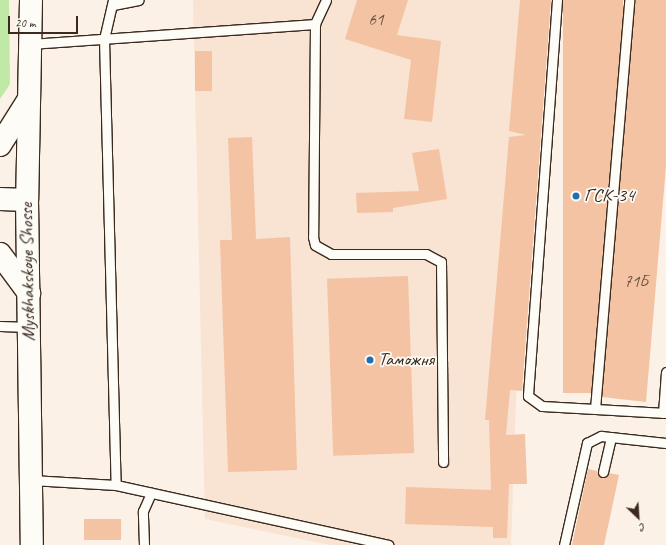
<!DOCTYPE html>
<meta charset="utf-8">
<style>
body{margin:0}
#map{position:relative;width:666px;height:545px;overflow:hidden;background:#fbf1e6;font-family:Caveat,sans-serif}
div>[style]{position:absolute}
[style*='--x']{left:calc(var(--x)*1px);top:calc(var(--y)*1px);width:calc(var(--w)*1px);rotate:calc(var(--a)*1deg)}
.built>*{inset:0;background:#f9e3d2}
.green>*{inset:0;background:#bfe9a5}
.building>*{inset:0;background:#f3c3a3;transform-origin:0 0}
.roads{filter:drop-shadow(1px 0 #3b2a1e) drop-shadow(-1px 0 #3b2a1e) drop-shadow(0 1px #3b2a1e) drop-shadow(0 -1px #3b2a1e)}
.service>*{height:9px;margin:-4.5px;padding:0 4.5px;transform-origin:4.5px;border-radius:4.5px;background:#fdfcf7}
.tertiary>*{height:22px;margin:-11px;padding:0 11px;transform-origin:11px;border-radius:11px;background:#fdfcf7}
.dots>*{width:11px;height:11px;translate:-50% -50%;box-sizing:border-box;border:2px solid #fdfcf7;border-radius:50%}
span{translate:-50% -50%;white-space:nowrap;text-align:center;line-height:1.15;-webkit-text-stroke:3.5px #fdfcf7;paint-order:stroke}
.number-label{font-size:17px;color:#69503f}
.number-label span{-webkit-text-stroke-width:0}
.poi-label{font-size:19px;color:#3b2a1e}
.left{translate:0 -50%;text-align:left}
.street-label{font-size:19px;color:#3b2a1e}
.north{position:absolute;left:618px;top:497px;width:40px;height:40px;-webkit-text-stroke:3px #fdfcf7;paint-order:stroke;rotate:155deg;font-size:11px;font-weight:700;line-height:16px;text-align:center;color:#3b2a1e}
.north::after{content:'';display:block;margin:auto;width:14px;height:18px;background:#3b2a1e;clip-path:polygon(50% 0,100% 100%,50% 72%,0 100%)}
.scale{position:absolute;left:8px;top:16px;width:70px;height:18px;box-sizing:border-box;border:2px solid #3b2a1e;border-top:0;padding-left:5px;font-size:12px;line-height:14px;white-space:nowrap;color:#3b2a1e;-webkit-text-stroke:3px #fdfcf7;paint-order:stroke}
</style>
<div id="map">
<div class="built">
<div style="clip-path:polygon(193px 0,530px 0,511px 545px,330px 545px,205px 519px)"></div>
</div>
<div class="green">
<div style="clip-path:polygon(0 0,9px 0,10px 84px,0 99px)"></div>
</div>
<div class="building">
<div style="clip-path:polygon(357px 0,408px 0,397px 35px,441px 41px,432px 122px,404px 119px,411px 60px,345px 39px)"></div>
<div style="clip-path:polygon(520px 0,551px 0,522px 391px,510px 390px,506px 435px,525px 434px,527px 484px,509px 484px,507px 538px,493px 538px,493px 527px,405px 524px,406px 487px,491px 490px,489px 420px,485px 420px,509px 137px,526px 135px,509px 131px)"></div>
<div style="left:563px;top:0;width:60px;height:393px"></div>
<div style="clip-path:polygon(635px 0,666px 0,666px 166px,646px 402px,602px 397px)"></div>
<div style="left:195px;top:51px;width:17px;height:40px"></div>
<div style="clip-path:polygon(252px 137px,256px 239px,290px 237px,297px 470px,228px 472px,220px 240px,232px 240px,228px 138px)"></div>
<div style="clip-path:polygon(439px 149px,447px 199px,393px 208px,393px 212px,357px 213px,356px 193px,419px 191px,412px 153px)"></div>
<div style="left:408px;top:276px;width:177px;height:81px;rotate:88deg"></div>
<div style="clip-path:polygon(588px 469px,597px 471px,602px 478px,609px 473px,619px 475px,604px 545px,572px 545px)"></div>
<div style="left:84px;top:519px;width:37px;height:21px"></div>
</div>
<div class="roads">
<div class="service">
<div style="--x:113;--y:0;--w:40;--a:103"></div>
<div style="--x:104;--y:39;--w:446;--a:88.5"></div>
<div style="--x:326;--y:0;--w:26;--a:115"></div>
<div style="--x:315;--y:24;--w:213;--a:90.5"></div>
<div style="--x:313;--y:237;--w:8;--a:76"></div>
<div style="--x:315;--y:245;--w:18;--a:29"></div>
<div style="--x:331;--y:254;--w:95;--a:0"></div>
<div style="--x:426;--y:254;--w:17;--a:28"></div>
<div style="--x:441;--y:262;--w:200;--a:89.4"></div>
<div style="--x:557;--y:0;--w:397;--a:94.2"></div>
<div style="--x:528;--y:396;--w:17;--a:36"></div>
<div style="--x:542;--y:406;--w:124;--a:3.2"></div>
<div style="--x:113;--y:5;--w:26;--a:-11"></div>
<div style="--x:30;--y:44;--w:286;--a:-4"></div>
<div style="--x:0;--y:326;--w:29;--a:2"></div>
<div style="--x:595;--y:409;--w:410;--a:-85.2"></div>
<div style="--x:663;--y:413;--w:41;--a:-85.8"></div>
<div style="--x:603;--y:472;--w:36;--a:-77"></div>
<div style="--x:31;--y:480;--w:85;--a:3.4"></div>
<div style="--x:116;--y:485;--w:279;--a:12.4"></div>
<div style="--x:144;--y:545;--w:34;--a:-92"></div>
<div style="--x:143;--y:511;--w:20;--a:-66"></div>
<div style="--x:564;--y:545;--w:105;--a:-77.3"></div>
<div style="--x:587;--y:443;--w:16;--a:-27"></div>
<div style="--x:601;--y:436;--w:65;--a:6.1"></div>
</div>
<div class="tertiary">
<div style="--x:31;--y:0;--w:200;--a:91.1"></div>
<div style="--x:27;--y:200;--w:345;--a:89.2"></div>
<div style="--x:0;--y:145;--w:54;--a:-57.8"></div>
<div style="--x:0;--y:199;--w:27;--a:2"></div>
<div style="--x:0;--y:254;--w:49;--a:53.4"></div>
</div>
</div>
<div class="dots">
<div style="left:576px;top:196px;background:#1f6fb2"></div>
<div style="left:370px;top:360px;background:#1f6fb2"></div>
</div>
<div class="number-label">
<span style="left:376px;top:20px">61</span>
<span style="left:636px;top:282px">71Б</span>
</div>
<div class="poi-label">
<span class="left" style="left:584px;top:196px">ГСК-34</span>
<span class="left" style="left:378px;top:360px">Таможня</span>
</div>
<div class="street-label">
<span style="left:28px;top:272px;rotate:-91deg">Myskhakskoye Shosse</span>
</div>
<div class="north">С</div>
<div class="scale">20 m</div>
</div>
